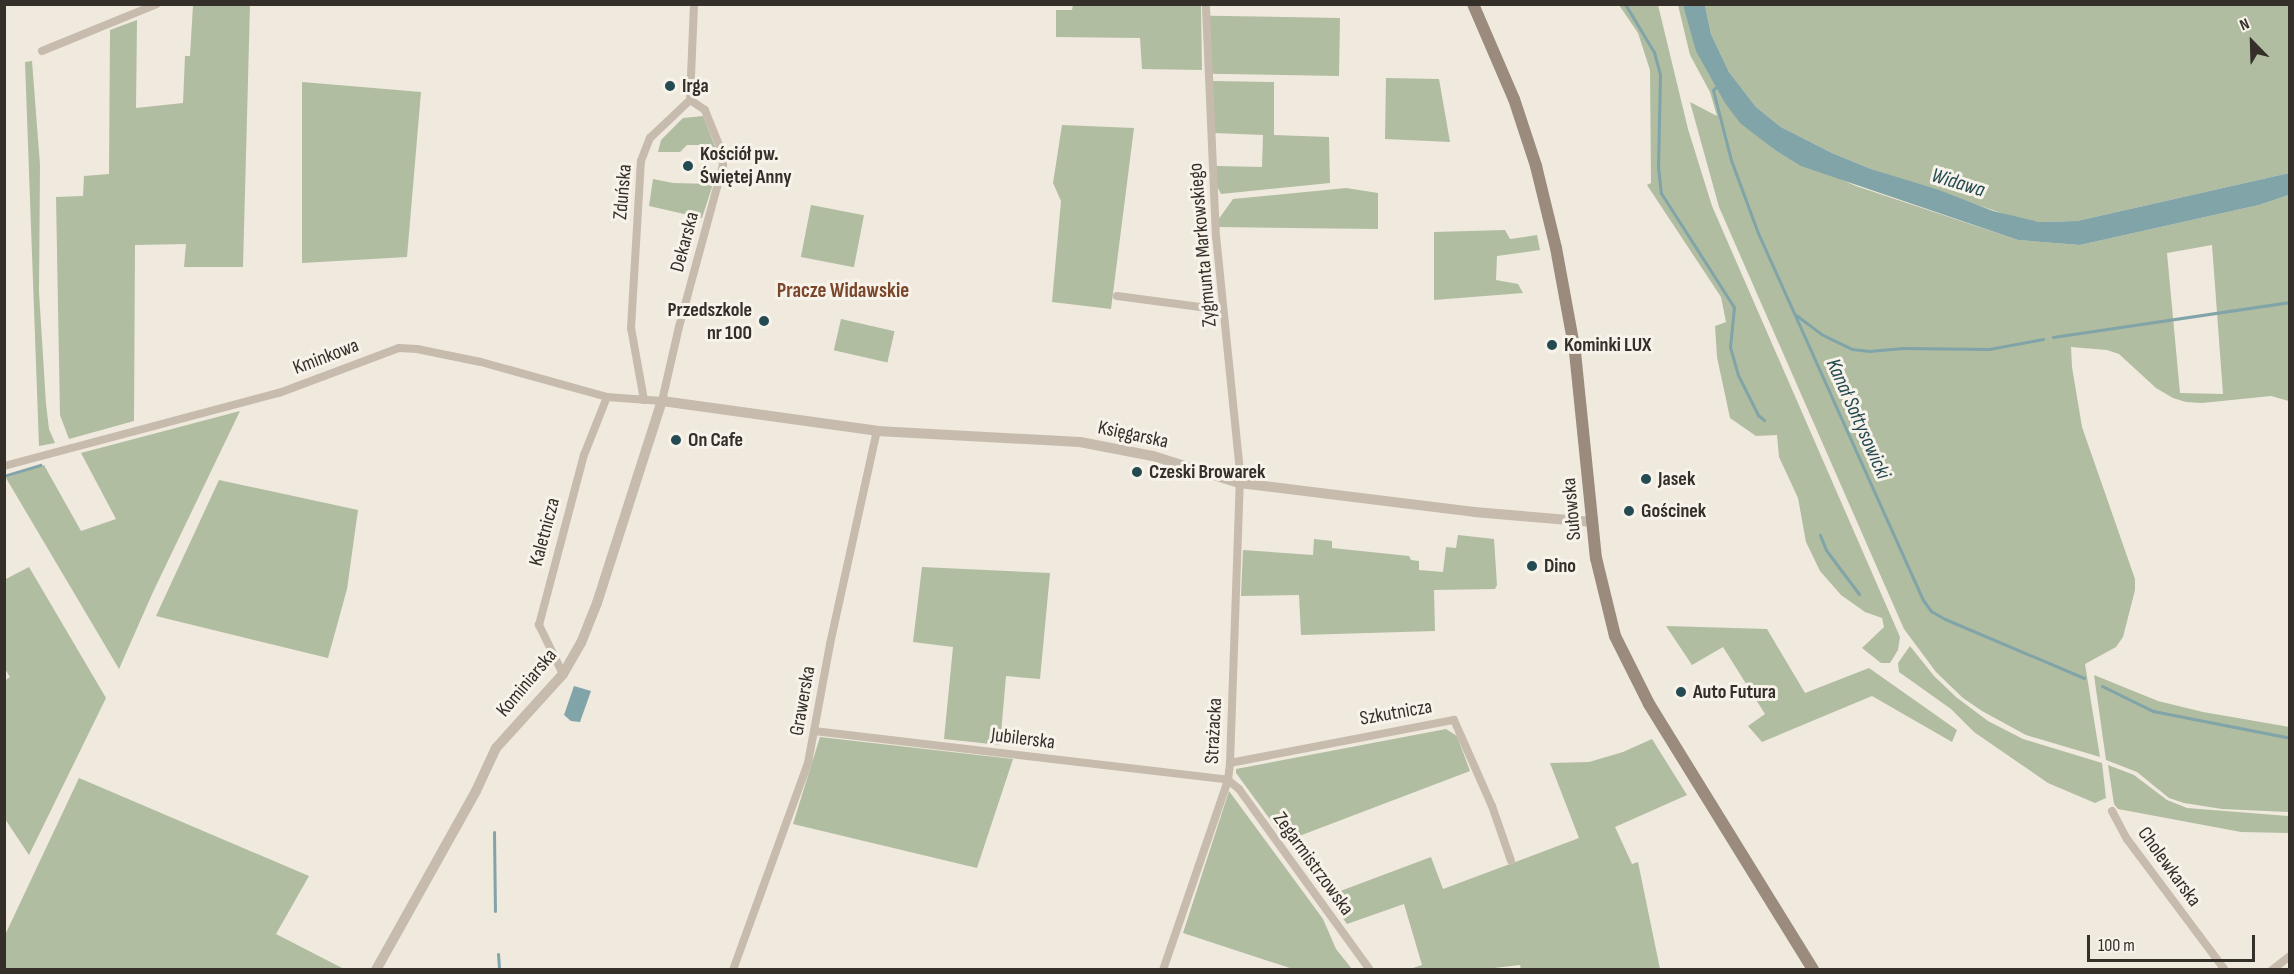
<!DOCTYPE html>
<meta charset="utf-8">
<style>
body{margin:0}
#map{position:relative;width:2294px;height:974px;overflow:hidden;background:#f0e9de;font-family:"Sofia Sans Condensed",sans-serif}
div>[style]{position:absolute}
[style*='--x']{left:calc(var(--x)*1px);top:calc(var(--y)*1px);width:calc(var(--w)*1px);rotate:calc(var(--a)*1deg)}
.green>*{inset:0;background:#b0bda0;transform-origin:0 0}
.water>*{inset:0;background:#81a4a9}
.stream>*{height:3px;margin:-1.5px;padding:0 1.5px;transform-origin:1.5px;border-radius:1.5px;background:#81a4a9}
.minor>*{height:8px;margin:-4px;padding:0 4px;transform-origin:4px;border-radius:4px;background:#c6bbac}
.tertiary>*{height:10px;margin:-5px;padding:0 5px;transform-origin:5px;border-radius:5px;background:#c6bbac}
.secondary>*{height:12px;margin:-6px;padding:0 6px;transform-origin:6px;border-radius:6px;background:#9a8b7d}
.dots>*{width:16px;height:16px;translate:-50% -50%;box-sizing:border-box;border:3px solid #f8f3ea;border-radius:50%}
span{translate:-50% -50%;white-space:nowrap;text-align:center;line-height:1.15;-webkit-text-stroke:6px #f8f3ea;paint-order:stroke}
.poi-label{font-size:20px;color:#352f2a;font-weight:700}
.left{translate:0 -50%;text-align:left}
.right{translate:-100% -50%;text-align:right}
.street-label{font-size:20px;color:#352f2a}
.water-label{font-size:21px;color:#244a52;font-style:italic}
.neighbourhood-label{font-size:21px;color:#7b472c;font-weight:700}
.frame{position:absolute;inset:0;border:6px solid #352f2a;pointer-events:none}
.north{position:absolute;left:2222px;top:12px;width:60px;height:60px;-webkit-text-stroke:4px #f8f3ea;paint-order:stroke;rotate:337deg;font-size:16px;font-weight:700;line-height:24px;text-align:center;color:#352f2a}
.north::after{content:'';display:block;margin:auto;width:21px;height:27px;background:#352f2a;clip-path:polygon(50% 0,100% 100%,50% 72%,0 100%)}
.scale{position:absolute;left:2087px;top:935px;width:168px;height:27px;box-sizing:border-box;border:3px solid #352f2a;border-top:0;padding-left:8px;font-size:18px;line-height:21px;white-space:nowrap;color:#352f2a;-webkit-text-stroke:4px #f8f3ea;paint-order:stroke}
</style>
<div id="map">
<div class="green">
<div style="clip-path:polygon(193px 5px,250px 5px,243px 267px,184px 267px,186px 244px,135px 245px,134px 421px,69px 439px,60px 415px,56px 197px,83px 196px,84px 176px,109px 174px,110px 30px,137px 20px,136px 108px,183px 103px,185px 56px,190px 56px)"></div>
<div style="clip-path:polygon(1073px 5px,1201px 5px,1202px 70px,1142px 69px,1140px 38px,1056px 37px,1056px 10px,1072px 10px)"></div>
<div style="clip-path:polygon(1619px 5px,1658px 5px,1688px 129px,1712px 206px,1900px 637px,1898px 650px,1890px 663px,1881px 663px,1862px 648px,1884px 627px,1882px 618px,1865px 612px,1841px 595px,1820px 571px,1806px 542px,1798px 498px,1779px 457px,1777px 435px,1756px 436px,1730px 418px,1717px 357px,1715px 326px,1726px 322px,1721px 297px,1647px 185px,1651px 183px,1650px 70px,1638px 33px)"></div>
<div style="clip-path:polygon(evenodd,1678px 5px,1683px 5px,1716px 86px,1758px 136px,1775px 150px,1856px 186px,2018px 240px,2080px 245px,2259px 205px,2289px 195px,2289px 401px,2271px 396px,2202px 403px,2186px 402px,2173px 398px,2156px 388px,2119px 354px,2107px 350px,2071px 347px,2072px 367px,2082px 427px,2135px 579px,2135px 590px,2123px 637px,2116px 647px,2085px 664px,2100px 757px,2026px 735px,1982px 711px,1963px 698px,1936px 672px,1904px 629px,1719px 207px,1690px 102px,1717px 116px,1710px 92px,1690px 55px,1678px 5px,2212px 245px,2223px 394px,2180px 393px,2167px 253px,2212px 245px)"></div>
<div style="clip-path:polygon(1705px 5px,2289px 5px,2289px 173px,2077px 221px,2039px 222px,2019px 219px,1871px 169px,1832px 153px,1781px 127px,1756px 107px,1729px 72px,1711px 34px)"></div>
<div style="left:1340px;top:18px;width:58px;height:130px;rotate:91deg"></div>
<div style="clip-path:polygon(32px 61px,40px 165px,39px 292px,46px 404px,49px 429px,55px 443px,39px 446px,25px 62px)"></div>
<div style="clip-path:polygon(1386px 78px,1439px 79px,1450px 142px,1385px 139px)"></div>
<div style="clip-path:polygon(1212px 81px,1274px 82px,1274px 135px,1329px 137px,1330px 183px,1221px 194px,1217px 186px,1216px 166px,1262px 167px,1263px 135px,1214px 133px)"></div>
<div style="clip-path:polygon(302px 82px,421px 92px,407px 257px,302px 263px)"></div>
<div style="clip-path:polygon(703px 116px,716px 149px,712px 149px,708px 145px,687px 145px,680px 152px,658px 152px,661px 140px,683px 118px)"></div>
<div style="clip-path:polygon(1062px 125px,1134px 128px,1111px 309px,1052px 302px,1061px 201px,1053px 183px)"></div>
<div style="clip-path:polygon(653px 179px,673px 183px,713px 184px,702px 218px,649px 206px)"></div>
<div style="clip-path:polygon(1346px 188px,1378px 193px,1378px 229px,1219px 227px,1218px 220px,1233px 199px)"></div>
<div style="left:811px;top:205px;width:54px;height:53px;rotate:11deg"></div>
<div style="clip-path:polygon(1505px 230px,1510px 239px,1537px 235px,1540px 250px,1497px 256px,1496px 280px,1518px 284px,1523px 293px,1434px 300px,1434px 232px)"></div>
<div style="left:841px;top:319px;width:55px;height:32px;rotate:13deg"></div>
<div style="clip-path:polygon(240px 411px,153px 592px,119px 669px,6px 478px,44px 465px,81px 531px,116px 519px,81px 453px)"></div>
<div style="clip-path:polygon(219px 480px,358px 510px,347px 589px,328px 658px,156px 616px)"></div>
<div style="clip-path:polygon(1458px 535px,1494px 539px,1497px 585px,1495px 589px,1434px 590px,1435px 631px,1301px 635px,1299px 595px,1241px 596px,1243px 550px,1313px 555px,1314px 539px,1332px 541px,1332px 548px,1409px 556px,1411px 560px,1419px 561px,1419px 570px,1443px 572px,1446px 547px,1456px 548px)"></div>
<div style="clip-path:polygon(29px 567px,106px 698px,29px 855px,5px 819px,4px 681px,10px 677px,5px 669px,4px 580px)"></div>
<div style="clip-path:polygon(922px 567px,1050px 573px,1040px 679px,1006px 676px,1000px 745px,944px 739px,953px 647px,913px 642px)"></div>
<div style="clip-path:polygon(1666px 626px,1767px 629px,1805px 693px,1869px 668px,1957px 730px,1952px 742px,1872px 696px,1762px 742px,1748px 726px,1765px 714px,1723px 647px,1692px 665px)"></div>
<div style="clip-path:polygon(1910px 646px,1934px 676px,1956px 697px,1988px 721px,2023px 739px,2102px 763px,2106px 798px,2095px 803px,2048px 783px,1974px 732px,1951px 709px,1899px 672px,1898px 663px)"></div>
<div style="clip-path:polygon(2094px 675px,2158px 701px,2203px 712px,2289px 727px,2289px 812px,2222px 809px,2184px 803px,2169px 798px,2137px 772px,2106px 760px)"></div>
<div style="clip-path:polygon(1446px 729px,1457px 736px,1470px 771px,1286px 841px,1236px 773px,1236px 769px)"></div>
<div style="clip-path:polygon(820px 737px,1013px 759px,977px 868px,793px 824px)"></div>
<div style="clip-path:polygon(1652px 739px,1687px 795px,1615px 827px,1632px 864px,1638px 862px,1660px 969px,1521px 970px,1520px 965px,1477px 970px,1410px 969px,1422px 965px,1404px 904px,1347px 924px,1327px 896px,1431px 857px,1443px 889px,1579px 838px,1550px 763px,1589px 762px,1623px 752px)"></div>
<div style="clip-path:polygon(2108px 765px,2134px 775px,2167px 800px,2187px 808px,2289px 816px,2289px 833px,2241px 832px,2118px 809px,2114px 804px)"></div>
<div style="clip-path:polygon(79px 778px,309px 876px,276px 934px,344px 969px,5px 969px,5px 935px)"></div>
<div style="clip-path:polygon(1229px 791px,1323px 919px,1336px 949px,1352px 969px,1293px 969px,1183px 933px)"></div>
</div>
<div class="water">
<div style="clip-path:polygon(1683px 5px,1705px 5px,1711px 34px,1729px 72px,1756px 107px,1781px 127px,1832px 153px,1871px 169px,1939px 190px,1993px 211px,2039px 222px,2077px 221px,2289px 173px,2289px 195px,2259px 205px,2080px 245px,2018px 240px,1801px 166px,1775px 150px,1740px 123px,1725px 103px,1696px 51px)"></div>
<div style="clip-path:polygon(574px 686px,591px 691px,580px 722px,571px 721px,564px 715px)"></div>
</div>
<div class="stream">
<div style="--x:1625;--y:4;--w:56;--a:58.9"></div>
<div style="--x:1654;--y:52;--w:23;--a:75"></div>
<div style="--x:1660;--y:74;--w:92;--a:91.2"></div>
<div style="--x:1658;--y:166;--w:27;--a:84"></div>
<div style="--x:1661;--y:193;--w:135;--a:57.4"></div>
<div style="--x:1734;--y:307;--w:40;--a:95.7"></div>
<div style="--x:1730;--y:347;--w:29;--a:74"></div>
<div style="--x:1738;--y:375;--w:45;--a:63.4"></div>
<div style="--x:1758;--y:415;--w:8;--a:40"></div>
<div style="--x:1718;--y:85;--w:7;--a:135"></div>
<div style="--x:1713;--y:90;--w:72;--a:75.6"></div>
<div style="--x:1731;--y:160;--w:78;--a:69.7"></div>
<div style="--x:1758;--y:233;--w:402;--a:65.8"></div>
<div style="--x:1923;--y:600;--w:14;--a:54"></div>
<div style="--x:1931;--y:611;--w:16;--a:30"></div>
<div style="--x:1945;--y:619;--w:151;--a:23"></div>
<div style="--x:1796;--y:315;--w:31;--a:37"></div>
<div style="--x:1821;--y:334;--w:34;--a:26"></div>
<div style="--x:1852;--y:349;--w:17;--a:7"></div>
<div style="--x:1869;--y:351;--w:34;--a:-5"></div>
<div style="--x:1903;--y:348;--w:86;--a:0.7"></div>
<div style="--x:1989;--y:349;--w:55;--a:-10.5"></div>
<div style="--x:2053;--y:337;--w:240;--a:-8.4"></div>
<div style="--x:4;--y:476;--w:38;--a:-17"></div>
<div style="--x:1820;--y:535;--w:16;--a:68"></div>
<div style="--x:1826;--y:550;--w:55;--a:53.1"></div>
<div style="--x:2102;--y:686;--w:57;--a:26.1"></div>
<div style="--x:2153;--y:711;--w:140;--a:11.1"></div>
<div style="--x:494;--y:832;--w:79;--a:89.3"></div>
<div style="--x:498;--y:954;--w:16;--a:86"></div>
</div>
<div class="minor">
<div style="--x:42;--y:51;--w:124;--a:-22.2"></div>
<div style="--x:1117;--y:296;--w:107;--a:7.5"></div>
<div style="--x:644;--y:400;--w:73;--a:-100.2"></div>
<div style="--x:631;--y:328;--w:167;--a:-86.6"></div>
<div style="--x:641;--y:161;--w:25;--a:-69"></div>
<div style="--x:650;--y:138;--w:55;--a:-43.5"></div>
<div style="--x:690;--y:100;--w:96;--a:-87.6"></div>
<div style="--x:4;--y:466;--w:285;--a:-14.9"></div>
<div style="--x:279;--y:393;--w:128;--a:-20.6"></div>
<div style="--x:399;--y:348;--w:18;--a:3"></div>
<div style="--x:417;--y:349;--w:65;--a:11.5"></div>
<div style="--x:481;--y:362;--w:131;--a:15.5"></div>
<div style="--x:607;--y:397;--w:55;--a:4.2"></div>
<div style="--x:662;--y:401;--w:76;--a:-77.1"></div>
<div style="--x:679;--y:327;--w:168;--a:-74.8"></div>
<div style="--x:723;--y:165;--w:20;--a:-101"></div>
<div style="--x:719;--y:145;--w:38;--a:-112"></div>
<div style="--x:705;--y:110;--w:18;--a:-146"></div>
<div style="--x:563;--y:674;--w:55;--a:-116.1"></div>
<div style="--x:539;--y:625;--w:176;--a:-75.2"></div>
<div style="--x:584;--y:455;--w:62;--a:-68.4"></div>
<div style="--x:814;--y:731;--w:417;--a:6.7"></div>
<div style="--x:1228;--y:780;--w:14;--a:39"></div>
<div style="--x:1239;--y:789;--w:223;--a:54.1"></div>
<div style="--x:1230;--y:763;--w:228;--a:-10.9"></div>
<div style="--x:1454;--y:720;--w:94;--a:66.2"></div>
<div style="--x:1492;--y:806;--w:58;--a:70.9"></div>
<div style="--x:2112;--y:811;--w:32;--a:62"></div>
<div style="--x:2127;--y:839;--w:164;--a:53.2"></div>
<div style="--x:733;--y:970;--w:220;--a:-70.1"></div>
<div style="--x:808;--y:763;--w:121;--a:-79.5"></div>
<div style="--x:830;--y:644;--w:218;--a:-77.6"></div>
<div style="--x:1163;--y:970;--w:201;--a:-71.1"></div>
<div style="--x:1228;--y:780;--w:17;--a:-83"></div>
<div style="--x:1230;--y:763;--w:291;--a:-88"></div>
<div style="--x:1240;--y:472;--w:236;--a:-95.8"></div>
<div style="--x:1216;--y:237;--w:233;--a:-92.5"></div>
<div style="--x:2272;--y:970;--w:23;--a:-38"></div>
</div>
<div class="tertiary">
<div style="--x:376;--y:970;--w:205;--a:-60.8"></div>
<div style="--x:476;--y:791;--w:47;--a:-65.1"></div>
<div style="--x:496;--y:748;--w:100;--a:-47.8"></div>
<div style="--x:563;--y:674;--w:36;--a:-60"></div>
<div style="--x:581;--y:643;--w:43;--a:-68.2"></div>
<div style="--x:597;--y:603;--w:212;--a:-72.2"></div>
<div style="--x:662;--y:401;--w:217;--a:7.9"></div>
<div style="--x:877;--y:431;--w:203;--a:3.1"></div>
<div style="--x:1080;--y:442;--w:74;--a:10.9"></div>
<div style="--x:1153;--y:456;--w:90;--a:17.4"></div>
<div style="--x:1239;--y:483;--w:237;--a:7"></div>
<div style="--x:1474;--y:512;--w:119;--a:4.8"></div>
</div>
<div class="secondary">
<div style="--x:1473;--y:4;--w:103;--a:66.7"></div>
<div style="--x:1514;--y:99;--w:71;--a:71.8"></div>
<div style="--x:1536;--y:166;--w:84;--a:76.3"></div>
<div style="--x:1556;--y:248;--w:106;--a:79.6"></div>
<div style="--x:1575;--y:352;--w:207;--a:84.2"></div>
<div style="--x:1596;--y:558;--w:80;--a:76.3"></div>
<div style="--x:1615;--y:636;--w:76;--a:63.4"></div>
<div style="--x:1649;--y:704;--w:312;--a:58.3"></div>
</div>
<div class="dots">
<div style="left:670px;top:86px;background:#244a52"></div>
<div style="left:688px;top:166px;background:#244a52"></div>
<div style="left:764px;top:321px;background:#244a52"></div>
<div style="left:1552px;top:345px;background:#244a52"></div>
<div style="left:676px;top:440px;background:#244a52"></div>
<div style="left:1137px;top:472px;background:#244a52"></div>
<div style="left:1646px;top:479px;background:#244a52"></div>
<div style="left:1629px;top:511px;background:#244a52"></div>
<div style="left:1532px;top:566px;background:#244a52"></div>
<div style="left:1681px;top:692px;background:#244a52"></div>
</div>
<div class="poi-label">
<span class="left" style="left:682px;top:86px">Irga</span>
<span class="left" style="left:700px;top:166px">Kościół pw.<br>Świętej Anny</span>
<span class="right" style="left:752px;top:322px">Przedszkole<br>nr 100</span>
<span class="left" style="left:1564px;top:345px">Kominki LUX</span>
<span class="left" style="left:688px;top:440px">On Cafe</span>
<span class="left" style="left:1149px;top:472px">Czeski Browarek</span>
<span class="left" style="left:1658px;top:479px">Jasek</span>
<span class="left" style="left:1641px;top:511px">Gościnek</span>
<span class="left" style="left:1544px;top:566px">Dino</span>
<span class="left" style="left:1693px;top:692px">Auto Futura</span>
</div>
<div class="street-label">
<span style="left:623px;top:192px;rotate:-85deg">Zduńska</span>
<span style="left:685px;top:242px;rotate:-75deg">Dekarska</span>
<span style="left:1203px;top:245px;rotate:-95deg">Zygmunta Markowskiego</span>
<span style="left:326px;top:357px;rotate:-21deg">Kminkowa</span>
<span style="left:1133px;top:435px;rotate:12deg">Księgarska</span>
<span style="left:1572px;top:509px;rotate:-95deg">Sułowska</span>
<span style="left:545px;top:532px;rotate:-75deg">Kaletnicza</span>
<span style="left:527px;top:683px;rotate:-50deg">Kominiarska</span>
<span style="left:803px;top:701px;rotate:-80deg">Grawerska</span>
<span style="left:1396px;top:713px;rotate:-10deg">Szkutnicza</span>
<span style="left:1214px;top:731px;rotate:-87deg">Strażacka</span>
<span style="left:1023px;top:739px;rotate:7deg">Jubilerska</span>
<span style="left:1313px;top:864px;rotate:54deg">Zegarmistrzowska</span>
<span style="left:2169px;top:867px;rotate:54deg">Cholewkarska</span>
</div>
<div class="water-label">
<span style="left:1958px;top:183px;rotate:17deg">Widawa</span>
<span style="left:1858px;top:419px;rotate:66deg">Kanał Sołtysowicki</span>
</div>
<div class="neighbourhood-label">
<span style="left:843px;top:291px">Pracze Widawskie</span>
</div>
<div class="frame"></div>
<div class="north">N</div>
<div class="scale">100 m</div>
</div>
